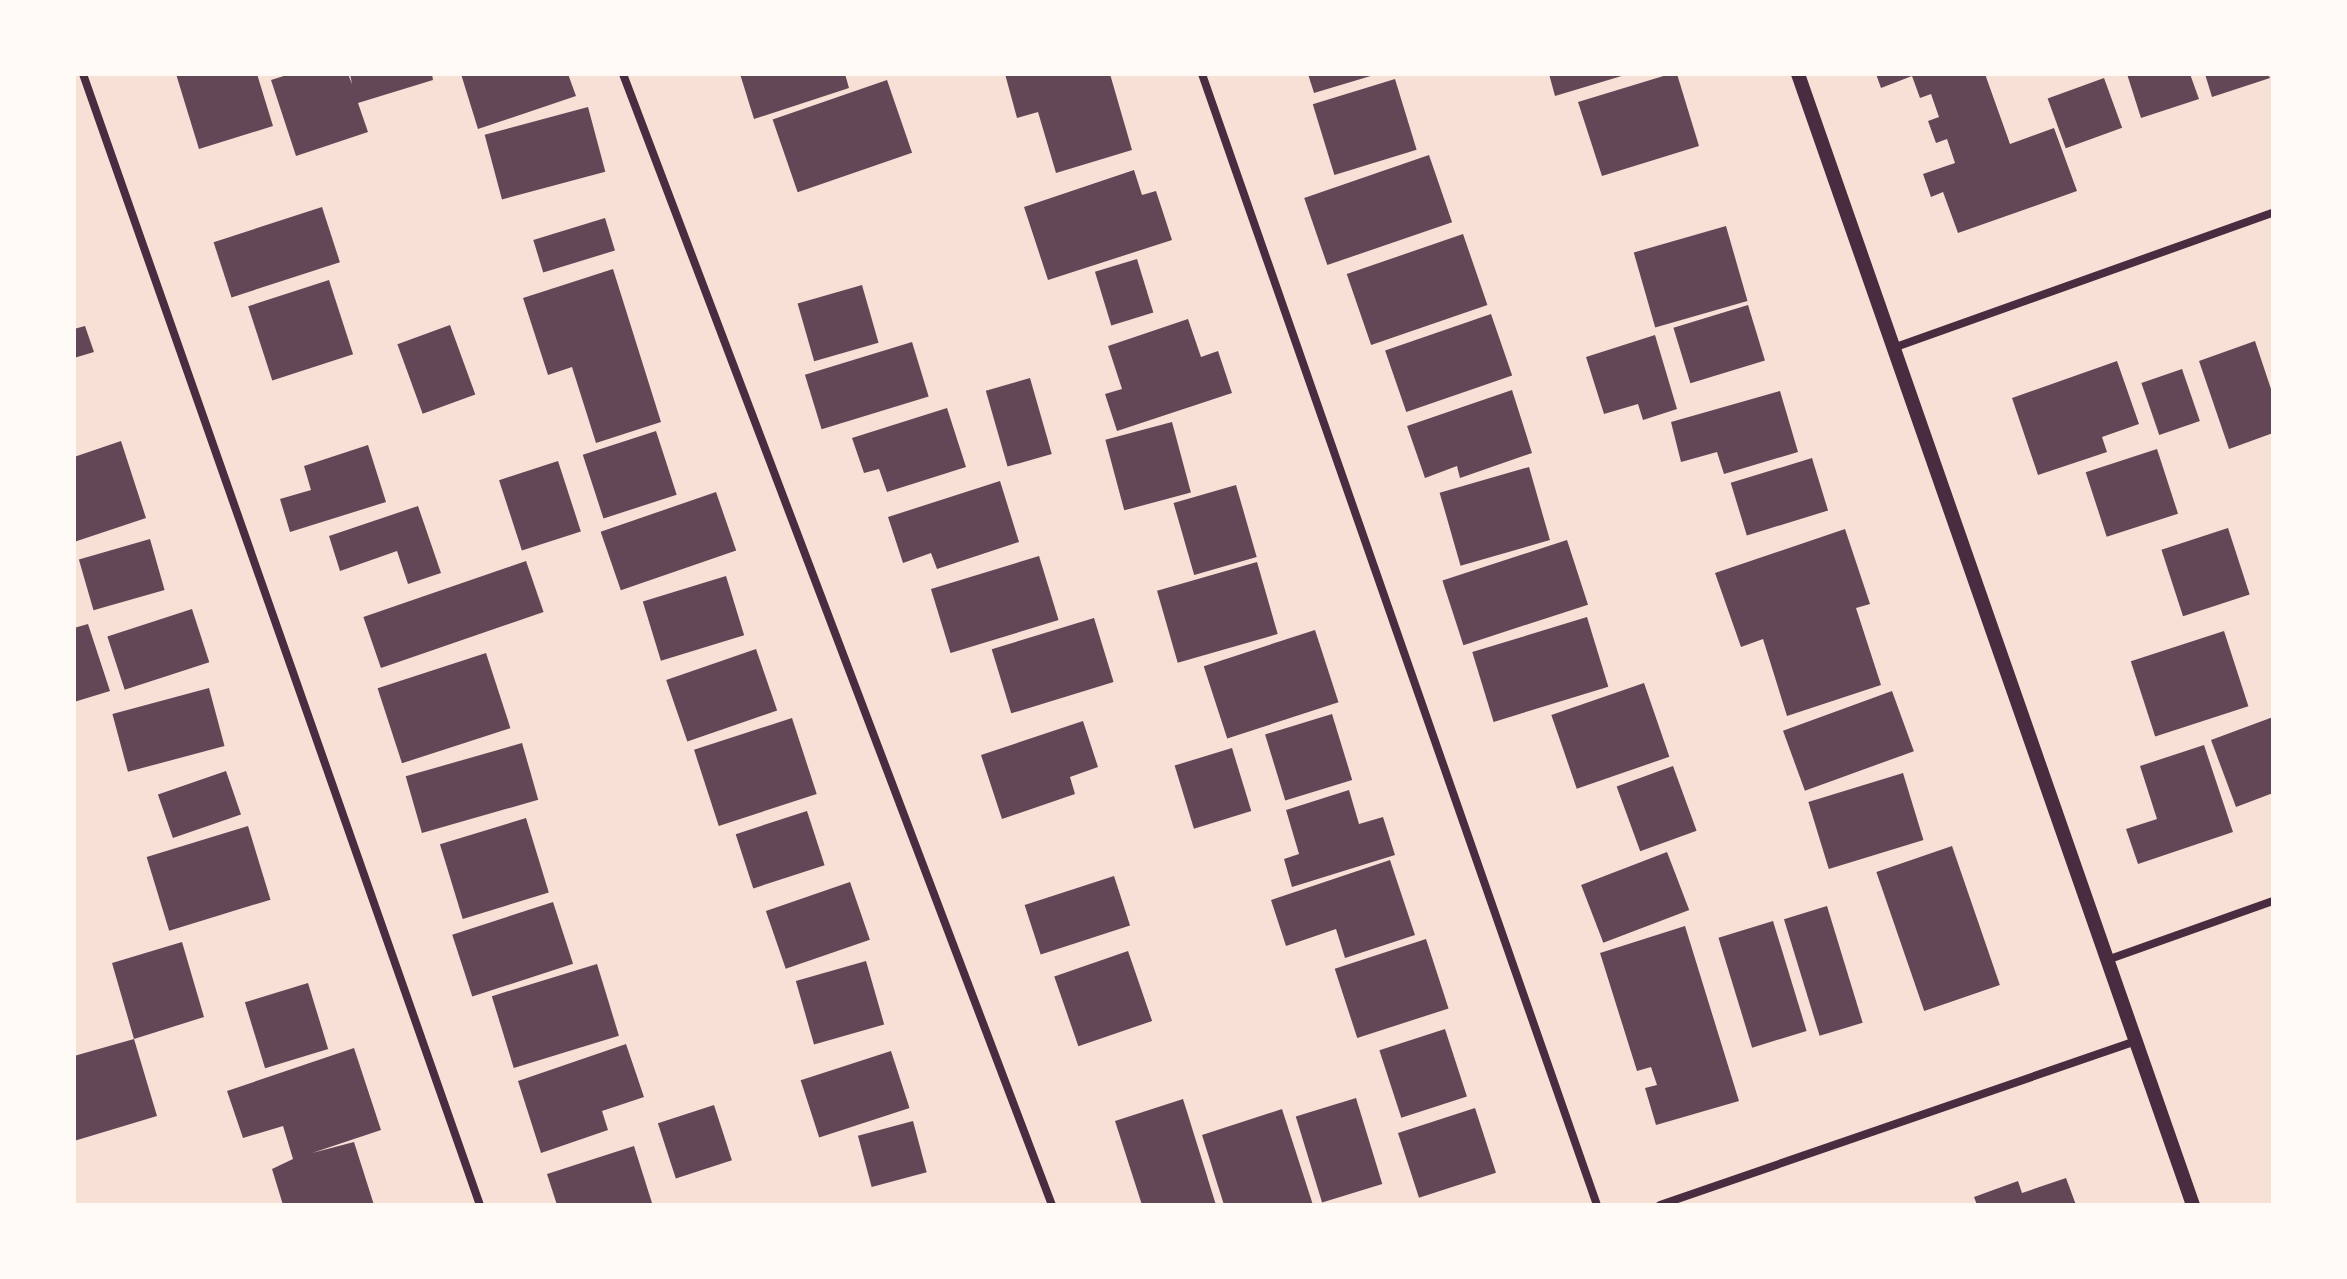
<!DOCTYPE html>
<style>
body{margin:0}
#map{position:relative;width:2347px;height:1279px;overflow:hidden;background:#f7e1d7;font-family:Georgia,serif}
div>[style]{position:absolute}
[style*='--x']{left:calc(var(--x)*1px);top:calc(var(--y)*1px);width:calc(var(--w)*1px);rotate:calc(var(--a)*1deg)}
.building>*{inset:0;background:#644757;transform-origin:0 0}
.minor>*{height:8px;margin:-4px;padding:0 4px;transform-origin:4px;border-radius:4px;background:#4a2c40}
.tertiary>*{height:14px;margin:-7px;padding:0 7px;transform-origin:7px;border-radius:7px;background:#4a2c40}
span{translate:-50% -50%;white-space:nowrap;text-align:center;line-height:1.15;-webkit-text-stroke:8px #fffaf5;paint-order:stroke}
.frame{position:absolute;inset:0;border:76px solid #fffaf5;pointer-events:none}
</style>
<div id="map">
<div class="building">
<div style="clip-path:polygon(176px 74px,257px 74px,273px 126px,199px 149px)"></div>
<div style="clip-path:polygon(290px 74px,348px 74px,352px 84px,350px 74px,432px 74px,433px 80px,358px 103px,368px 132px,296px 156px,271px 80px)"></div>
<div style="clip-path:polygon(461px 74px,568px 74px,576px 96px,478px 129px)"></div>
<div style="clip-path:polygon(740px 74px,845px 74px,849px 88px,754px 119px)"></div>
<div style="clip-path:polygon(1005px 74px,1110px 74px,1132px 150px,1056px 173px,1038px 112px,1017px 118px)"></div>
<div style="clip-path:polygon(1308px 74px,1374px 74px,1374px 75px,1314px 93px)"></div>
<div style="clip-path:polygon(1549px 74px,1625px 74px,1625px 75px,1555px 96px)"></div>
<div style="clip-path:polygon(1670px 74px,1677px 74px,1699px 146px,1602px 176px,1578px 102px)"></div>
<div style="clip-path:polygon(1876px 74px,1985px 74px,2010px 144px,2054px 128px,2077px 191px,1958px 233px,1943px 192px,1931px 197px,1923px 174px,1955px 163px,1947px 139px,1936px 143px,1928px 121px,1939px 117px,1931px 94px,1920px 98px,1912px 76px,1881px 88px)"></div>
<div style="clip-path:polygon(2127px 74px,2190px 74px,2199px 99px,2141px 118px)"></div>
<div style="clip-path:polygon(2205px 74px,2268px 74px,2270px 78px,2212px 97px)"></div>
<div style="left:2104px;top:78px;width:53px;height:60px;rotate:70deg"></div>
<div style="left:1395px;top:79px;width:74px;height:86px;rotate:73deg"></div>
<div style="left:887px;top:80px;width:77px;height:121px;rotate:71deg"></div>
<div style="left:588px;top:107px;width:67px;height:107px;rotate:75deg"></div>
<div style="left:1429px;top:155px;width:71px;height:132px;rotate:71deg"></div>
<div style="clip-path:polygon(1134px 170px,1142px 195px,1156px 191px,1172px 240px,1048px 280px,1024px 207px)"></div>
<div style="left:322px;top:207px;width:58px;height:114px;rotate:72deg"></div>
<div style="left:605px;top:218px;width:34px;height:75px;rotate:73deg"></div>
<div style="left:1726px;top:226px;width:78px;height:96px;rotate:74deg"></div>
<div style="left:1463px;top:234px;width:75px;height:123px;rotate:71deg"></div>
<div style="left:1137px;top:259px;width:56px;height:44px;rotate:73deg"></div>
<div style="clip-path:polygon(613px 269px,661px 422px,596px 443px,572px 367px,548px 375px,523px 298px)"></div>
<div style="left:329px;top:280px;width:78px;height:85px;rotate:72deg"></div>
<div style="left:862px;top:285px;width:60px;height:67px;rotate:74deg"></div>
<div style="left:1748px;top:305px;width:58px;height:78px;rotate:73deg"></div>
<div style="left:1491px;top:314px;width:65px;height:112px;rotate:71deg"></div>
<div style="clip-path:polygon(1188px 319px,1201px 357px,1218px 351px,1232px 393px,1117px 431px,1105px 394px,1122px 389px,1108px 346px)"></div>
<div style="left:450px;top:325px;width:74px;height:56px;rotate:70deg"></div>
<div style="clip-path:polygon(85px 326px,94px 352px,74px 358px,74px 329px)"></div>
<div style="clip-path:polygon(1655px 335px,1677px 409px,1643px 420px,1638px 404px,1604px 414px,1586px 357px)"></div>
<div style="clip-path:polygon(2255px 341px,2273px 395px,2273px 433px,2229px 449px,2199px 361px)"></div>
<div style="left:912px;top:342px;width:57px;height:112px;rotate:73deg"></div>
<div style="clip-path:polygon(2117px 361px,2139px 424px,2102px 437px,2107px 452px,2038px 475px,2012px 398px)"></div>
<div style="left:2182px;top:369px;width:55px;height:43px;rotate:71deg"></div>
<div style="left:1030px;top:378px;width:79px;height:46px;rotate:74deg"></div>
<div style="clip-path:polygon(1512px 390px,1532px 453px,1460px 478px,1457px 466px,1425px 478px,1407px 426px)"></div>
<div style="clip-path:polygon(1780px 391px,1798px 452px,1724px 474px,1717px 452px,1681px 462px,1671px 422px)"></div>
<div style="clip-path:polygon(947px 408px,966px 467px,887px 492px,879px 469px,864px 473px,852px 438px)"></div>
<div style="left:1172px;top:422px;width:73px;height:69px;rotate:75deg"></div>
<div style="left:656px;top:431px;width:67px;height:77px;rotate:72deg"></div>
<div style="clip-path:polygon(121px 441px,146px 518px,74px 542px,74px 457px)"></div>
<div style="clip-path:polygon(368px 445px,386px 502px,290px 532px,280px 499px,311px 490px,304px 466px)"></div>
<div style="left:2157px;top:449px;width:68px;height:75px;rotate:72deg"></div>
<div style="left:1812px;top:458px;width:55px;height:85px;rotate:73deg"></div>
<div style="left:558px;top:461px;width:74px;height:62px;rotate:72deg"></div>
<div style="left:1529px;top:467px;width:76px;height:93px;rotate:74deg"></div>
<div style="clip-path:polygon(1000px 481px,1019px 542px,937px 569px,931px 553px,903px 563px,888px 517px)"></div>
<div style="left:1236px;top:485px;width:75px;height:65px;rotate:74deg"></div>
<div style="left:716px;top:492px;width:62px;height:122px;rotate:71deg"></div>
<div style="clip-path:polygon(418px 506px,441px 573px,408px 584px,397px 551px,340px 571px,329px 536px)"></div>
<div style="left:2228px;top:528px;width:70px;height:70px;rotate:72deg"></div>
<div style="clip-path:polygon(1845px 529px,1870px 604px,1856px 608px,1881px 685px,1787px 716px,1763px 639px,1741px 647px,1715px 573px)"></div>
<div style="left:150px;top:539px;width:53px;height:74px;rotate:74deg"></div>
<div style="left:1567px;top:540px;width:68px;height:131px;rotate:72deg"></div>
<div style="left:1039px;top:556px;width:67px;height:113px;rotate:73deg"></div>
<div style="left:526px;top:561px;width:54px;height:172px;rotate:71deg"></div>
<div style="left:1257px;top:562px;width:75px;height:104px;rotate:74deg"></div>
<div style="left:726px;top:576px;width:62px;height:87px;rotate:73deg"></div>
<div style="left:192px;top:609px;width:56px;height:89px;rotate:72deg"></div>
<div style="left:1587px;top:617px;width:73px;height:120px;rotate:73deg"></div>
<div style="left:1094px;top:618px;width:67px;height:107px;rotate:73deg"></div>
<div style="clip-path:polygon(88px 624px,110px 691px,74px 702px,74px 628px)"></div>
<div style="left:1315px;top:630px;width:76px;height:117px;rotate:72deg"></div>
<div style="left:2224px;top:631px;width:79px;height:98px;rotate:72deg"></div>
<div style="left:756px;top:649px;width:65px;height:95px;rotate:71deg"></div>
<div style="left:486px;top:653px;width:79px;height:114px;rotate:72deg"></div>
<div style="left:1644px;top:683px;width:78px;height:98px;rotate:71deg"></div>
<div style="left:209px;top:688px;width:60px;height:100px;rotate:75deg"></div>
<div style="left:1892px;top:691px;width:64px;height:116px;rotate:70deg"></div>
<div style="left:1332px;top:714px;width:69px;height:70px;rotate:73deg"></div>
<div style="clip-path:polygon(2273px 717px,2273px 793px,2236px 807px,2211px 740px)"></div>
<div style="left:792px;top:718px;width:80px;height:103px;rotate:72deg"></div>
<div style="clip-path:polygon(1083px 721px,1098px 767px,1070px 777px,1075px 794px,1002px 819px,981px 755px)"></div>
<div style="left:522px;top:743px;width:59px;height:121px;rotate:74deg"></div>
<div style="clip-path:polygon(2204px 745px,2233px 832px,2138px 864px,2126px 829px,2157px 819px,2140px 766px)"></div>
<div style="left:1232px;top:748px;width:66px;height:60px;rotate:73deg"></div>
<div style="left:1673px;top:766px;width:69px;height:60px;rotate:70deg"></div>
<div style="left:226px;top:771px;width:46px;height:72px;rotate:71deg"></div>
<div style="left:1903px;top:773px;width:70px;height:99px;rotate:73deg"></div>
<div style="clip-path:polygon(1349px 790px,1359px 824px,1383px 817px,1395px 855px,1292px 887px,1284px 859px,1299px 854px,1286px 810px)"></div>
<div style="left:807px;top:811px;width:57px;height:75px;rotate:72deg"></div>
<div style="left:526px;top:818px;width:78px;height:90px;rotate:73deg"></div>
<div style="left:248px;top:826px;width:77px;height:106px;rotate:73deg"></div>
<div style="left:1952px;top:846px;width:147px;height:80px;rotate:71deg"></div>
<div style="left:1667px;top:852px;width:62px;height:92px;rotate:69deg"></div>
<div style="clip-path:polygon(1390px 860px,1415px 935px,1345px 958px,1336px 929px,1286px 946px,1271px 900px)"></div>
<div style="left:1114px;top:876px;width:52px;height:94px;rotate:72deg"></div>
<div style="left:850px;top:882px;width:61px;height:89px;rotate:71deg"></div>
<div style="left:553px;top:902px;width:65px;height:106px;rotate:72deg"></div>
<div style="left:1827px;top:906px;width:122px;height:45px;rotate:73deg"></div>
<div style="left:1773px;top:921px;width:115px;height:57px;rotate:73deg"></div>
<div style="clip-path:polygon(1685px 926px,1739px 1101px,1656px 1125px,1645px 1088px,1657px 1085px,1651px 1067px,1637px 1071px,1600px 953px)"></div>
<div style="left:1426px;top:939px;width:73px;height:96px;rotate:72deg"></div>
<div style="clip-path:polygon(182px 942px,204px 1017px,134px 1039px,157px 1116px,74px 1141px,74px 1056px,134px 1039px,112px 963px)"></div>
<div style="left:1128px;top:951px;width:74px;height:78px;rotate:71deg"></div>
<div style="left:866px;top:961px;width:66px;height:73px;rotate:74deg"></div>
<div style="left:597px;top:964px;width:75px;height:110px;rotate:73deg"></div>
<div style="left:308px;top:983px;width:69px;height:66px;rotate:73deg"></div>
<div style="left:1445px;top:1029px;width:71px;height:69px;rotate:72deg"></div>
<div style="clip-path:polygon(626px 1044px,644px 1097px,602px 1111px,608px 1130px,541px 1153px,518px 1081px)"></div>
<div style="clip-path:polygon(354px 1048px,381px 1130px,312px 1153px,354px 1142px,374px 1205px,283px 1205px,272px 1169px,293px 1159px,283px 1126px,243px 1138px,227px 1091px)"></div>
<div style="left:891px;top:1051px;width:60px;height:95px;rotate:72deg"></div>
<div style="left:1356px;top:1098px;width:90px;height:63px;rotate:73deg"></div>
<div style="clip-path:polygon(1183px 1099px,1216px 1205px,1142px 1205px,1115px 1121px)"></div>
<div style="left:714px;top:1105px;width:58px;height:59px;rotate:72deg"></div>
<div style="left:1475px;top:1108px;width:68px;height:81px;rotate:72deg"></div>
<div style="clip-path:polygon(1282px 1109px,1313px 1205px,1224px 1205px,1202px 1135px)"></div>
<div style="left:913px;top:1121px;width:53px;height:57px;rotate:75deg"></div>
<div style="clip-path:polygon(634px 1146px,652px 1203px,557px 1205px,547px 1174px)"></div>
<div style="clip-path:polygon(2066px 1178px,2076px 1205px,1977px 1205px,1974px 1197px,2018px 1181px,2022px 1193px)"></div>
</div>
<div class="minor">
<div style="--x:83;--y:74;--w:1199;--a:70.66"></div>
<div style="--x:623;--y:74;--w:1210;--a:69.23"></div>
<div style="--x:1202;--y:74;--w:1198;--a:70.75"></div>
<div style="--x:1893;--y:348;--w:403;--a:-19.6"></div>
<div style="--x:2107;--y:960;--w:176;--a:-19.6"></div>
<div style="--x:1660;--y:1205;--w:503;--a:-19.01"></div>
</div>
<div class="tertiary">
<div style="--x:1798;--y:74;--w:1198;--a:70.75"></div>
</div>
<div class="frame"></div>
</div>
